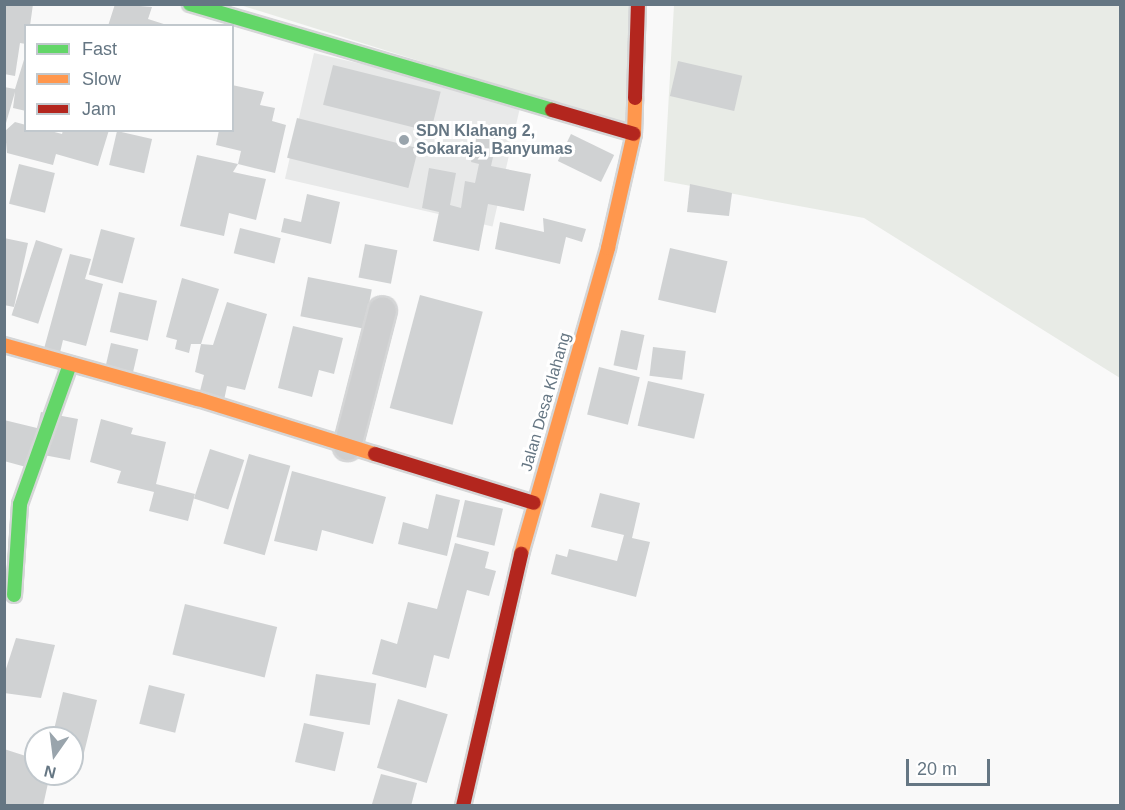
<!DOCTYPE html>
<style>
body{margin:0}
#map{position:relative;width:1125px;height:810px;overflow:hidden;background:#f9f9f9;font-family:Helvetica,sans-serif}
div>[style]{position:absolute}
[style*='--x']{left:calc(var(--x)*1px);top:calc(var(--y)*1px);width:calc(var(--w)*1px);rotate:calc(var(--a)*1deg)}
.built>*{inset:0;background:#e8e9e9;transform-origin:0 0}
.green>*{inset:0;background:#e8ebe6}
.building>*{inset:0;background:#d0d2d3;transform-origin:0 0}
.roads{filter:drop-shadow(2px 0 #d5d6d7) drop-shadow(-2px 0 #d5d6d7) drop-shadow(0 2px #d5d6d7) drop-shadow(0 -2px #d5d6d7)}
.street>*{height:27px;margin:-13.5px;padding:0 13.5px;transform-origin:13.5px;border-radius:13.5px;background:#cecfd0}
.fast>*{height:14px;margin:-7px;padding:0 7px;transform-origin:7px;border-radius:7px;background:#63d668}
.slow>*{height:14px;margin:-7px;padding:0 7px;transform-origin:7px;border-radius:7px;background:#ff974d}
.jam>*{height:14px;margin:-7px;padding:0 7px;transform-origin:7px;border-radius:7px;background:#b3261e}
.dots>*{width:16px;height:16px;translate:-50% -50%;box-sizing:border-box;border:3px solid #fff;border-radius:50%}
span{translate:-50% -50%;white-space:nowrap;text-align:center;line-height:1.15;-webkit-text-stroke:6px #fff;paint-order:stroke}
.poi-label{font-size:16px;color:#657683;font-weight:700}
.left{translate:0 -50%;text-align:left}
.street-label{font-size:16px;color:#657683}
.frame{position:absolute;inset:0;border:6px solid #657683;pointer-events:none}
.legend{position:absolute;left:24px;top:24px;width:210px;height:108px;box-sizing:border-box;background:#fff;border:2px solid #c1c8cd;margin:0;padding:8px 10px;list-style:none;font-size:18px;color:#657683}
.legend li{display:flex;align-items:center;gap:12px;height:30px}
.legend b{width:30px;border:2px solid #c1c8cd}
.north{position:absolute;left:24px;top:726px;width:60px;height:60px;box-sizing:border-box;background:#fff;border:2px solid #c1c8cd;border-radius:50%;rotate:194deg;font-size:16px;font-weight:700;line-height:24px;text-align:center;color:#657683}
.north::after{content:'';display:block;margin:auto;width:21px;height:27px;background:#99a4ac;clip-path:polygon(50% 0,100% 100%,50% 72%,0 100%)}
.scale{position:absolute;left:906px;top:759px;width:84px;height:27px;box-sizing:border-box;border:3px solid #657683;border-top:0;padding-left:8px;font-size:18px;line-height:21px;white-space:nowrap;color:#657683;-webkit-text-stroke:4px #fff;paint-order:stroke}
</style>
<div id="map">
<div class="built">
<div style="left:314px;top:53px;width:213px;height:129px;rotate:13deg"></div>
</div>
<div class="green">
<div style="clip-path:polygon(240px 5px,632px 5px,628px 126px)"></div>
<div style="clip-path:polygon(674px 5px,1120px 5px,1120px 378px,864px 218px,664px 181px)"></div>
</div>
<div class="building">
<div style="clip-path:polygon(4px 4px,33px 4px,30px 26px,26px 26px,26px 44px,20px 43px,15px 76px,4px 74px)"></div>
<div style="clip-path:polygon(115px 4px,152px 7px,148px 19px,170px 26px,108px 26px)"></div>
<div style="clip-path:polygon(26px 53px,26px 111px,13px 108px,15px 92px,4px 130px,4px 87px,15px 89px)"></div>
<div style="left:678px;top:61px;width:66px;height:36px;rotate:13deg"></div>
<div style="left:333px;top:65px;width:111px;height:41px;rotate:14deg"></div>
<div style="clip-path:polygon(232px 85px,264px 92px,260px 105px,275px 108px,272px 121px,286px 125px,275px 173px,238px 164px,241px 151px,216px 145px,219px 130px,232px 130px)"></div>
<div style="left:297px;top:118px;width:125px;height:41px;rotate:14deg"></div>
<div style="clip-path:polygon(15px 122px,26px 125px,26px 130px,47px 130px,62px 134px,63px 130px,109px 130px,98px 166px,56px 154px,53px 165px,7px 153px,5px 131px)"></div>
<div style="clip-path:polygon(478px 130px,498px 135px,491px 166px,531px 174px,524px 211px,488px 204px,479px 251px,433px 241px,439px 212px,422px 208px,429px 168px,456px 173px,450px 205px,461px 208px,465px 181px,475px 183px,479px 164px,471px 162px)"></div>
<div style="left:117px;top:131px;width:36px;height:35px;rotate:13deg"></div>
<div style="left:571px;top:134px;width:48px;height:30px;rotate:26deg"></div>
<div style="clip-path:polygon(197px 155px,238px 164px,233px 172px,266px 179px,256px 220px,229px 213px,224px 236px,180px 226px)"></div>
<div style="left:19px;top:164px;width:37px;height:41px;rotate:14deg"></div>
<div style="clip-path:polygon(690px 184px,732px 193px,729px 216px,687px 212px)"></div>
<div style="clip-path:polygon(307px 194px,340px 202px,331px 244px,281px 232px,284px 218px,301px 222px)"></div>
<div style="clip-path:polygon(543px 218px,586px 229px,582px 242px,566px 237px,560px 264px,495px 249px,500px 222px,544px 232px)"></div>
<div style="left:240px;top:228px;width:42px;height:26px;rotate:14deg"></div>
<div style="left:101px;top:229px;width:35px;height:47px;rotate:15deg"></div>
<div style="clip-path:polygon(4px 238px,28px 243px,14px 307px,4px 305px)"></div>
<div style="left:36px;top:240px;width:28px;height:79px;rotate:18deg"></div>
<div style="left:365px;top:244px;width:33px;height:34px;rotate:11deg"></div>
<div style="left:670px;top:248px;width:59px;height:53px;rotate:13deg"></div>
<div style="clip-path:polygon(70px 254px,91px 259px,85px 279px,103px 284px,86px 346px,63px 340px,58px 361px,42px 356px)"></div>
<div style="left:308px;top:277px;width:65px;height:40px;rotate:11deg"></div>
<div style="clip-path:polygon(182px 278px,219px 289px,201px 344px,191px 344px,189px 353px,175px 349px,177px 340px,166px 337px)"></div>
<div style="left:119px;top:292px;width:39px;height:41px;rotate:13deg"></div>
<div style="left:420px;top:295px;width:65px;height:117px;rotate:15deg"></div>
<div style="clip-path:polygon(227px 302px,267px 314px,245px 390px,227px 386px,223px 405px,198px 399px,204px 375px,195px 372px,201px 344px,213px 345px)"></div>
<div style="clip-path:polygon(293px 326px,343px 338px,334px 374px,319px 370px,312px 397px,278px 388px)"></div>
<div style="left:621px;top:330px;width:24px;height:36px;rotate:12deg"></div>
<div style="left:111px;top:343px;width:28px;height:25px;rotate:13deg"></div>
<div style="left:653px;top:347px;width:33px;height:29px;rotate:7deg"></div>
<div style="left:599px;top:367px;width:42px;height:49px;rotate:14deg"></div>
<div style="left:648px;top:381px;width:58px;height:46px;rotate:13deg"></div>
<div style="clip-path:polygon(41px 412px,78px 419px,70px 460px,33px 453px,26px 467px,4px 461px,4px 420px,37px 428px)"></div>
<div style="clip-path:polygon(101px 419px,133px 428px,131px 434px,166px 442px,156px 484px,195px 494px,188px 521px,149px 511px,154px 492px,117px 483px,121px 471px,90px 462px)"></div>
<div style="left:210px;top:449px;width:36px;height:52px;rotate:18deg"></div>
<div style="left:249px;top:454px;width:43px;height:93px;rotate:16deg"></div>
<div style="clip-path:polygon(292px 471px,386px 497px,373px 544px,322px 530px,317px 551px,274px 541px)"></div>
<div style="clip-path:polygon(600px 493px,640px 503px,632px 538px,650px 542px,636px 597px,551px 574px,556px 554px,567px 557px,569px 549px,617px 561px,624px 535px,591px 527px)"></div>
<div style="clip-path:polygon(436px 494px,460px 500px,447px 556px,398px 544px,403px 522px,428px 529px)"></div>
<div style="left:465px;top:500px;width:39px;height:38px;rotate:13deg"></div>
<div style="clip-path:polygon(455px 543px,489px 552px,485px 568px,496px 571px,489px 596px,467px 590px,449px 659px,434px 655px,426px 688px,372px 674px,381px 639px,397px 644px,408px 602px,437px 609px)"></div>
<div style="left:185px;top:604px;width:95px;height:52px;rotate:14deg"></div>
<div style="clip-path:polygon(16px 638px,55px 645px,41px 698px,4px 693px,4px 675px)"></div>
<div style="left:316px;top:674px;width:61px;height:42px;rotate:9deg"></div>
<div style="left:149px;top:685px;width:37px;height:40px;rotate:14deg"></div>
<div style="clip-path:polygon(63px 692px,97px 700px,81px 765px,72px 763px,72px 738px,52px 738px)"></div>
<div style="left:398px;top:699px;width:52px;height:72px;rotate:17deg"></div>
<div style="left:304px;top:723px;width:41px;height:40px;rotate:13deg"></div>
<div style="clip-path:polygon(4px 749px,32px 758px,31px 762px,36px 764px,36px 774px,50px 774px,43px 806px,4px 806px)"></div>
<div style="clip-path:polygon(381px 774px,417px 783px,411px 806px,372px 804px)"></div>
</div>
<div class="roads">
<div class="street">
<div style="--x:347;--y:446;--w:140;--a:-75.6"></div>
</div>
<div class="fast">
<div style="--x:190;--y:4;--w:377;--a:16.3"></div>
<div style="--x:14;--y:595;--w:91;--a:-86.2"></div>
<div style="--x:20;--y:504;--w:149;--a:-70.3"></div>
</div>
<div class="slow">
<div style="--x:4;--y:345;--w:201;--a:15.6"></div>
<div style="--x:198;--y:399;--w:185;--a:17.3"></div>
<div style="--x:521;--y:554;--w:318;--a:-74.1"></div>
<div style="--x:608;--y:248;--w:117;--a:-77.2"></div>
<div style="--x:634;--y:134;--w:36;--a:-88"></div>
</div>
<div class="jam">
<div style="--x:635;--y:98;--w:94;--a:-88.2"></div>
<div style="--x:552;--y:110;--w:85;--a:16.3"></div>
<div style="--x:375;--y:454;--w:166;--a:17.1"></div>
<div style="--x:463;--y:806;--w:259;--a:-77"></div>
</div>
</div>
<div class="dots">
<div style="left:404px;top:140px;background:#99a4ac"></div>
</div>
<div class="poi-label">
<span class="left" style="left:416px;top:140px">SDN Klahang 2,<br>Sokaraja, Banyumas</span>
</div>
<div class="street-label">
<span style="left:546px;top:402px;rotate:-74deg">Jalan Desa Klahang</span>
</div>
<div class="frame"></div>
<ul class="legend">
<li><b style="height:8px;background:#63d668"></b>Fast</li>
<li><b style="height:8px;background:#ff974d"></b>Slow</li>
<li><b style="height:8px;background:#b3261e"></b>Jam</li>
</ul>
<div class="north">N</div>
<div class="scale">20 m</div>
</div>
